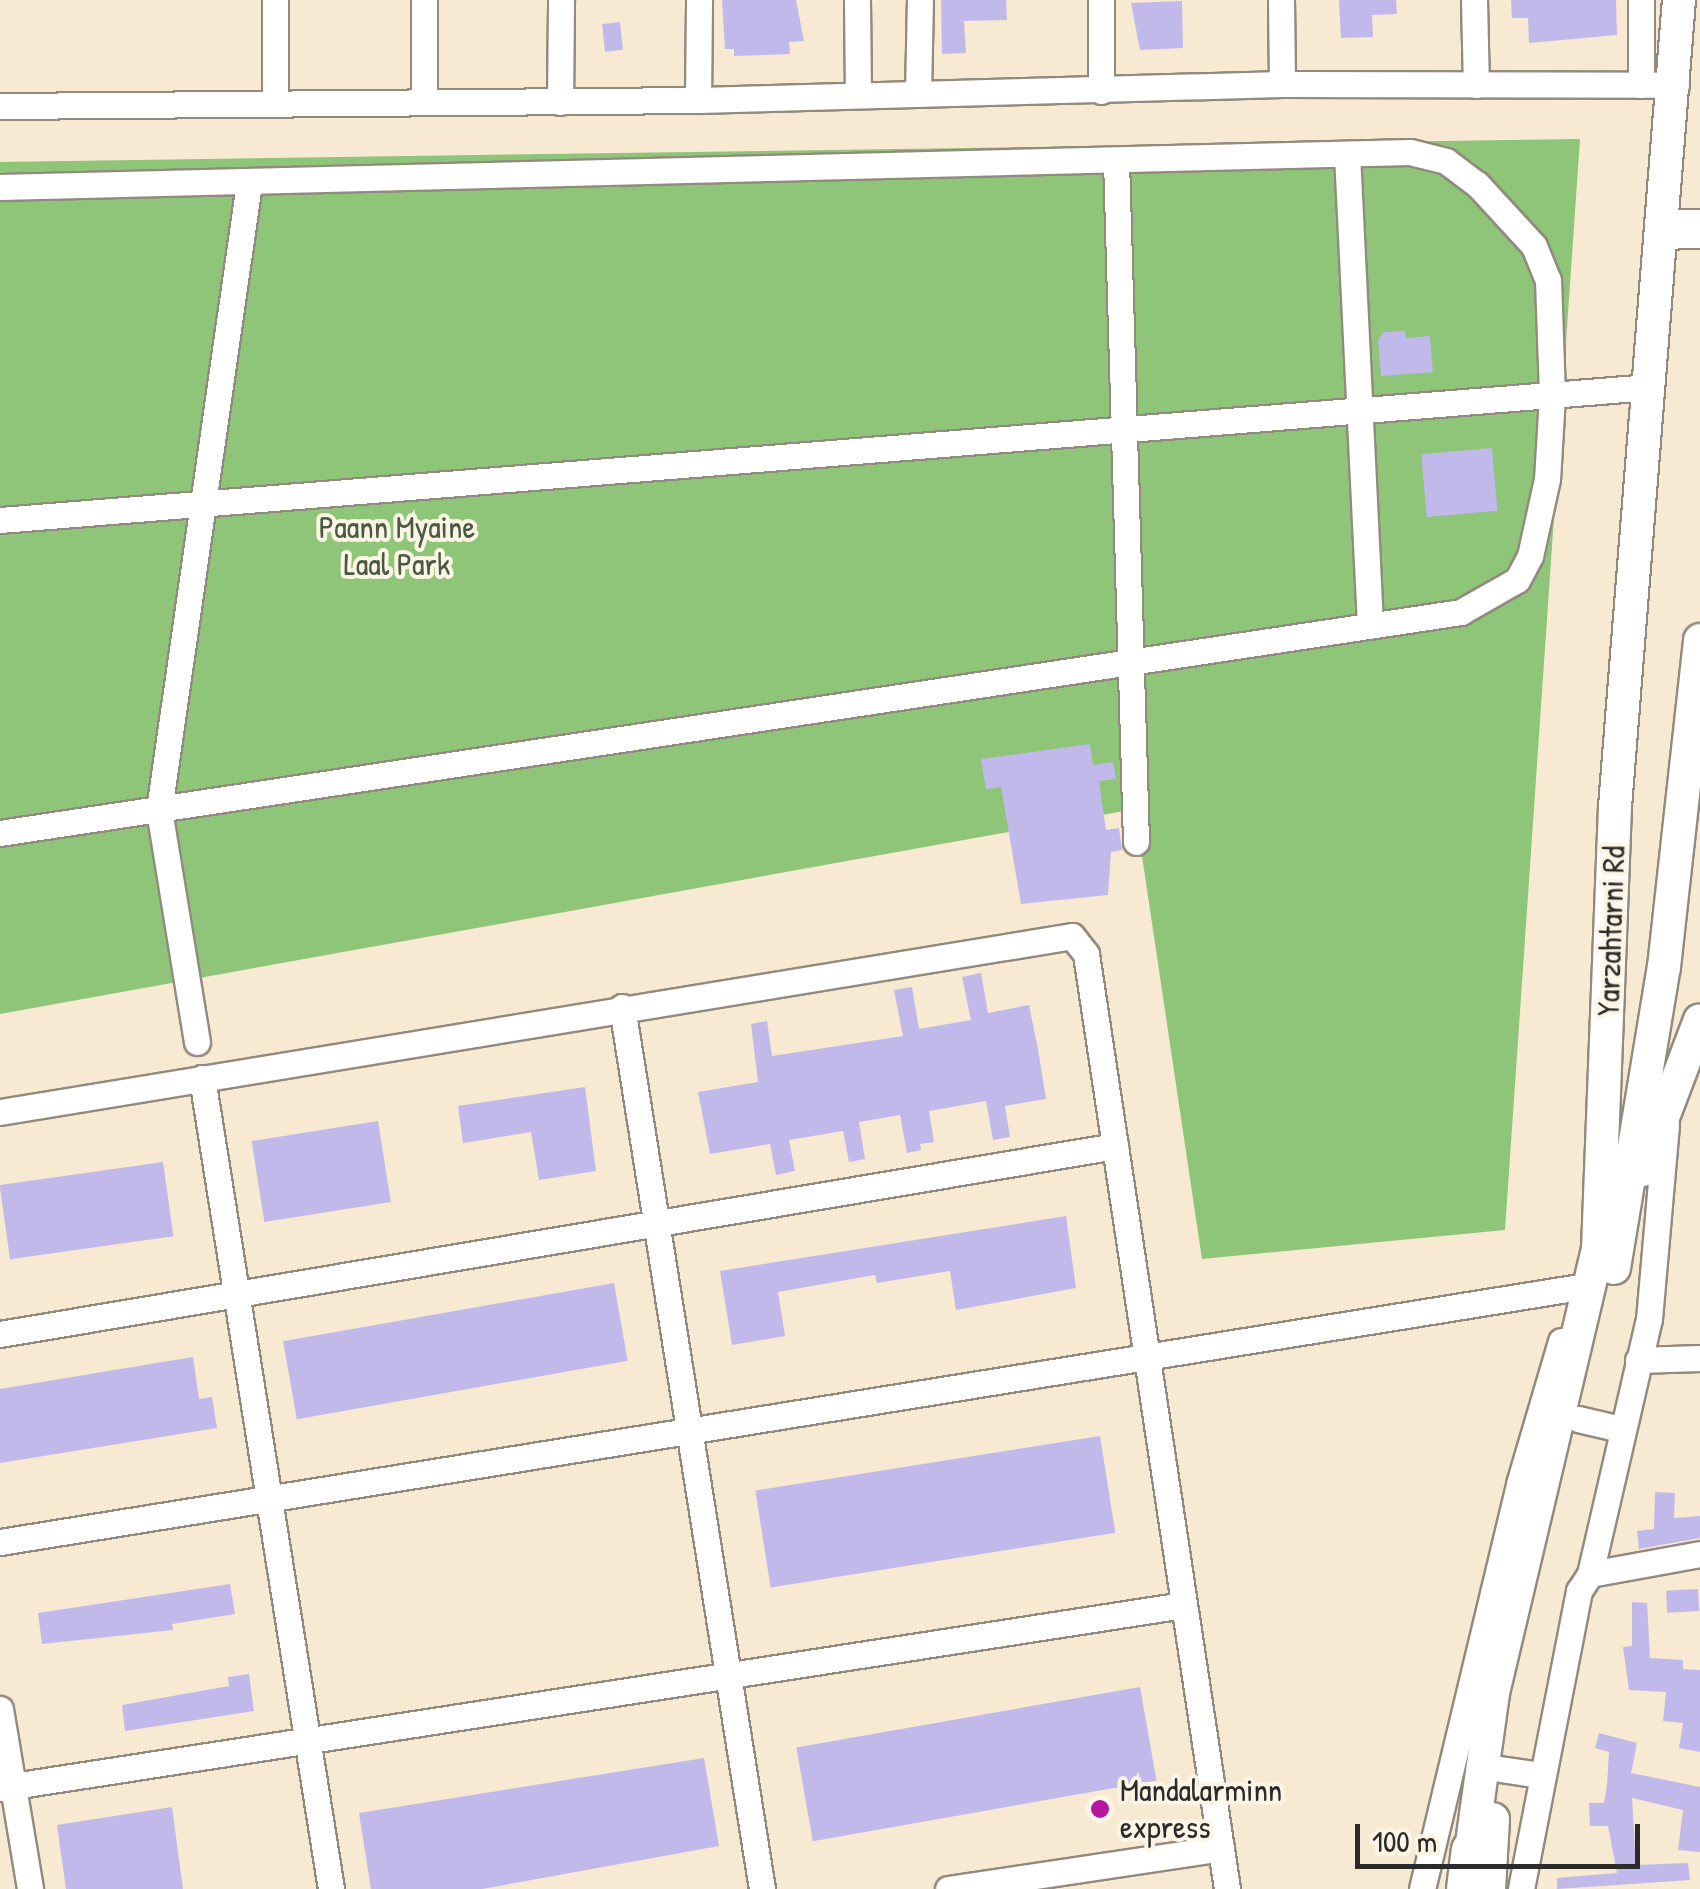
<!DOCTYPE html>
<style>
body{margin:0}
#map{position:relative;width:1700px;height:1889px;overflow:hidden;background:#f8e9d2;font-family:"Patrick Hand",sans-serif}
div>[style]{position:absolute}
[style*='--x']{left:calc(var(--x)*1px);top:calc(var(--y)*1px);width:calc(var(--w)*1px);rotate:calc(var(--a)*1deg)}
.green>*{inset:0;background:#8ec578}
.building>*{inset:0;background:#c2b9eb;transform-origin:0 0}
.roads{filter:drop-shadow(2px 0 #928a7e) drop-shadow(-2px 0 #928a7e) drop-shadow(0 2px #928a7e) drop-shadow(0 -2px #928a7e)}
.minor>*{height:25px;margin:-12.5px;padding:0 12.5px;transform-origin:12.5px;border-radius:12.5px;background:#fff}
.major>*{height:32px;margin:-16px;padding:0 16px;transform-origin:16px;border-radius:16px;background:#fff}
.highway>*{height:38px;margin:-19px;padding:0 19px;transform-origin:19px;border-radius:19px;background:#fff}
.dots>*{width:28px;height:28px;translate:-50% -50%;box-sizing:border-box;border:5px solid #fcf5e5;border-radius:50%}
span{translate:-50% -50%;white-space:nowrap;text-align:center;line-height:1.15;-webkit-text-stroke:8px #fcf5e5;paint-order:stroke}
.park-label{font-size:32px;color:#495942}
.street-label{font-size:32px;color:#2b2b2b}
.poi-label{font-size:32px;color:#2b2b2b}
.left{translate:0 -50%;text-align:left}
.scale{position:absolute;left:1355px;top:1824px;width:285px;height:45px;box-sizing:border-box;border:5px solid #2b2b2b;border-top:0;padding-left:12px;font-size:30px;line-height:35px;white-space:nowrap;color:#2b2b2b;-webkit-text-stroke:8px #fcf5e5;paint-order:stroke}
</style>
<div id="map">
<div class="green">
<div style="clip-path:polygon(1580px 139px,1505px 1230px,1202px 1259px,1135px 809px,0 1014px,0 162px)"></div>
</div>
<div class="building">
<div style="clip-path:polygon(722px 0,796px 0,804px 41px,789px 42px,790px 54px,734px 56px,734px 49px,725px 49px)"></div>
<div style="clip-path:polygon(941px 0,1006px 0,1007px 20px,964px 21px,966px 53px,942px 54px)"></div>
<div style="clip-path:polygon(1339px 0,1396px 0,1397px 14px,1372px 15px,1373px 37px,1341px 38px)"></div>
<div style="clip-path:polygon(1511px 0,1616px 0,1617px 35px,1529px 43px,1528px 18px,1512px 18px)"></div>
<div style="clip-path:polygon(1182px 1px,1183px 48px,1140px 50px,1131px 3px)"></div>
<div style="left:620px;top:22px;width:28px;height:18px;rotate:84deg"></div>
<div style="clip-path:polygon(1405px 331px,1406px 338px,1430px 336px,1433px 372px,1381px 376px,1378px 340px,1384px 332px)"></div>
<div style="left:1492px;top:448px;width:63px;height:71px;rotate:85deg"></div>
<div style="clip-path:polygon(1090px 744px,1093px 765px,1113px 762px,1116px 779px,1099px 781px,1106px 830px,1119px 828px,1122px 850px,1111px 852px,1108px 895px,1021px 904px,1001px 787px,986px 789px,981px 759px)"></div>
<div style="clip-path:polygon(981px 973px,988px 1013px,1029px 1005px,1038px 1049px,1046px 1099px,1005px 1106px,1010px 1137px,993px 1140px,986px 1101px,929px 1111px,934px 1142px,920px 1144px,921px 1150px,907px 1153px,900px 1115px,859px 1122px,865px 1159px,849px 1162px,843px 1131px,789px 1140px,795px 1171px,776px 1175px,770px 1144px,710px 1154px,698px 1092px,758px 1082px,751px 1024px,767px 1021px,772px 1056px,903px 1036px,894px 990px,912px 987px,919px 1029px,971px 1020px,962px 977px)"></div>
<div style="clip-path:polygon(585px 1087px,596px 1171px,539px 1180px,531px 1132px,463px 1143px,458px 1106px)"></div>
<div style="left:378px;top:1121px;width:82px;height:128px;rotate:81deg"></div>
<div style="left:163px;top:1162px;width:75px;height:165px;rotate:82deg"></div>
<div style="clip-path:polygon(1066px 1216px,1076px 1288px,956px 1310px,950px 1271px,877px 1283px,875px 1275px,778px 1292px,785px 1336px,732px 1345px,720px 1271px)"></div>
<div style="left:614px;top:1283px;width:79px;height:336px;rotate:80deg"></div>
<div style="clip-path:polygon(193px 1357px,199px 1399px,212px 1397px,217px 1428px,0 1463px,0 1389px)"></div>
<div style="left:1100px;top:1436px;width:98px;height:349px;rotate:81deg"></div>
<div style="clip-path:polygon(1655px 1492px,1675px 1493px,1674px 1518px,1700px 1516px,1700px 1538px,1639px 1549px,1637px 1531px,1654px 1529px)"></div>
<div style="clip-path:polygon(230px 1584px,235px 1614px,172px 1624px,173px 1630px,42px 1644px,38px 1613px)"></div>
<div style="left:1698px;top:1589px;width:22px;height:32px;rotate:87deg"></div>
<div style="clip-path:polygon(1632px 1602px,1647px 1603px,1650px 1658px,1683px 1660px,1683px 1669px,1700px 1670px,1700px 1752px,1679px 1748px,1683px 1723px,1663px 1721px,1666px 1692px,1629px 1690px,1623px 1647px,1632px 1646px)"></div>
<div style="clip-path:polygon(249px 1674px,254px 1711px,125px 1731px,122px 1705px,229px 1686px,228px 1677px)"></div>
<div style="left:1140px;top:1687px;width:95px;height:349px;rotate:80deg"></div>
<div style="clip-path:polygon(1599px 1733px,1637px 1743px,1631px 1773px,1700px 1787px,1700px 1852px,1678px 1850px,1683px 1810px,1632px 1798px,1636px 1865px,1688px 1863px,1690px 1880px,1557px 1889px,1557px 1878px,1617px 1873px,1608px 1826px,1590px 1826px,1589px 1803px,1604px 1803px,1607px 1784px,1609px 1752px,1595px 1748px)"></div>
<div style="clip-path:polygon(704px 1758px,719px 1846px,482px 1889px,371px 1889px,359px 1813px)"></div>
<div style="clip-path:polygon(172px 1807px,183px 1889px,66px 1889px,57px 1825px)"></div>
</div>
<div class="roads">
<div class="minor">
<div style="--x:424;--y:0;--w:101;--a:90"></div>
<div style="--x:857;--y:0;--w:93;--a:89.4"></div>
<div style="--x:1101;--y:0;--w:91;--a:90"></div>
<div style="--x:1281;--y:0;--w:84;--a:89.3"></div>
<div style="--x:1474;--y:0;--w:85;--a:88.7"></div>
<div style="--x:1641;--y:0;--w:85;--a:90"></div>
<div style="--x:918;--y:94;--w:94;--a:-88.8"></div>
<div style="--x:698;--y:100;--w:100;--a:-89.4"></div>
<div style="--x:275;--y:102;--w:102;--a:-90"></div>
<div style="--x:560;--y:102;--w:102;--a:-89.4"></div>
<div style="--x:0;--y:106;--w:698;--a:-0.49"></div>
<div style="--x:698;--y:100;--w:584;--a:-1.57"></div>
<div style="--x:1282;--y:84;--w:394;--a:0.1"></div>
<div style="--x:1347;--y:154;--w:472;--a:87.2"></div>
<div style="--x:1116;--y:160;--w:682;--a:88.32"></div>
<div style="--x:0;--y:187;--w:1410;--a:-1.42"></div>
<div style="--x:1410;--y:152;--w:37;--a:14"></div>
<div style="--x:1446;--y:161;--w:39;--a:37"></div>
<div style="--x:1477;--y:184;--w:84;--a:47.4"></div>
<div style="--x:1534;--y:246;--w:37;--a:68"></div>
<div style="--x:1548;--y:280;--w:116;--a:88"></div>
<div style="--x:1552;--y:396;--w:83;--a:93.4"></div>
<div style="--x:1547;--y:479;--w:79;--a:102.4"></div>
<div style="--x:1530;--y:556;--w:27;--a:118"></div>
<div style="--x:1517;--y:580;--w:64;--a:150.3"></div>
<div style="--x:1461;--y:612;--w:1478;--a:171.4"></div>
<div style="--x:0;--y:520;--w:1655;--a:-4.61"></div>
<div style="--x:622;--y:1007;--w:893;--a:80.98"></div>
<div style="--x:197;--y:1042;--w:235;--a:-99.3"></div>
<div style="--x:159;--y:810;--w:633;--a:-81.83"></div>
<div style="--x:202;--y:1078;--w:821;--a:80.96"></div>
<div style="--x:0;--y:1112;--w:1086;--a:-9.32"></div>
<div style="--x:1072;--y:936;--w:23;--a:52"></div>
<div style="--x:1086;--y:954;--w:946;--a:81.42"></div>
<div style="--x:0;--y:1334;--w:1131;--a:-9.57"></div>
<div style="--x:1638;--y:1360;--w:62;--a:-1.8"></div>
<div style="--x:1578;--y:1419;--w:44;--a:13.1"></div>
<div style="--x:0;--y:1542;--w:1599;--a:-9.17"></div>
<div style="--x:1590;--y:1574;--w:112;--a:-10.3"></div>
<div style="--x:0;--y:1709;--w:182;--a:80.5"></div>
<div style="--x:1500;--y:1769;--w:40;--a:8.5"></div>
<div style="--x:0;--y:1788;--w:1197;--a:-8.79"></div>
<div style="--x:948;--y:1889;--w:276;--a:-8.5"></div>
<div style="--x:1422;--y:1889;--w:416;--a:-76.5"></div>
<div style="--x:1519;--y:1484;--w:149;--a:-73.6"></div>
<div style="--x:1521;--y:1889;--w:304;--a:-79"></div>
<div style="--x:1579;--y:1591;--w:20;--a:-57"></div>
<div style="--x:1590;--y:1574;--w:262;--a:-77"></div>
<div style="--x:1649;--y:1319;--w:195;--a:-85"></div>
</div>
<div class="major">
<div style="--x:1643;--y:1170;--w:160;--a:-69.2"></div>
<div style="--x:1614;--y:1268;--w:305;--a:-80.6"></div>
<div style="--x:1664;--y:967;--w:329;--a:-83.7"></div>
<div style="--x:1471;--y:1850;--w:159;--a:-82"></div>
<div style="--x:1493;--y:1693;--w:456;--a:-76.7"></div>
<div style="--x:1598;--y:1249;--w:442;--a:-87.8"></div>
<div style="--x:1615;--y:807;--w:810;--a:-85.47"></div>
<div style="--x:1489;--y:1889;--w:70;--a:-86.7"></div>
</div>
<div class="highway">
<div style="--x:1664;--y:230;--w:36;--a:-2"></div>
<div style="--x:1466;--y:1889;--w:39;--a:-83"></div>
</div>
</div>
<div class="dots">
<div style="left:1100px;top:1809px;background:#b5179e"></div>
</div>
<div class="park-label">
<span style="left:397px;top:546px">Paann Myaine<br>Laal Park</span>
</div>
<div class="street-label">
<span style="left:1611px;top:931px;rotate:-88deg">Yarzahtarni Rd</span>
</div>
<div class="poi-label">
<span class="left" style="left:1120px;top:1809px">Mandalarminn<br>express</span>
</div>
<div class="scale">100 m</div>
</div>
